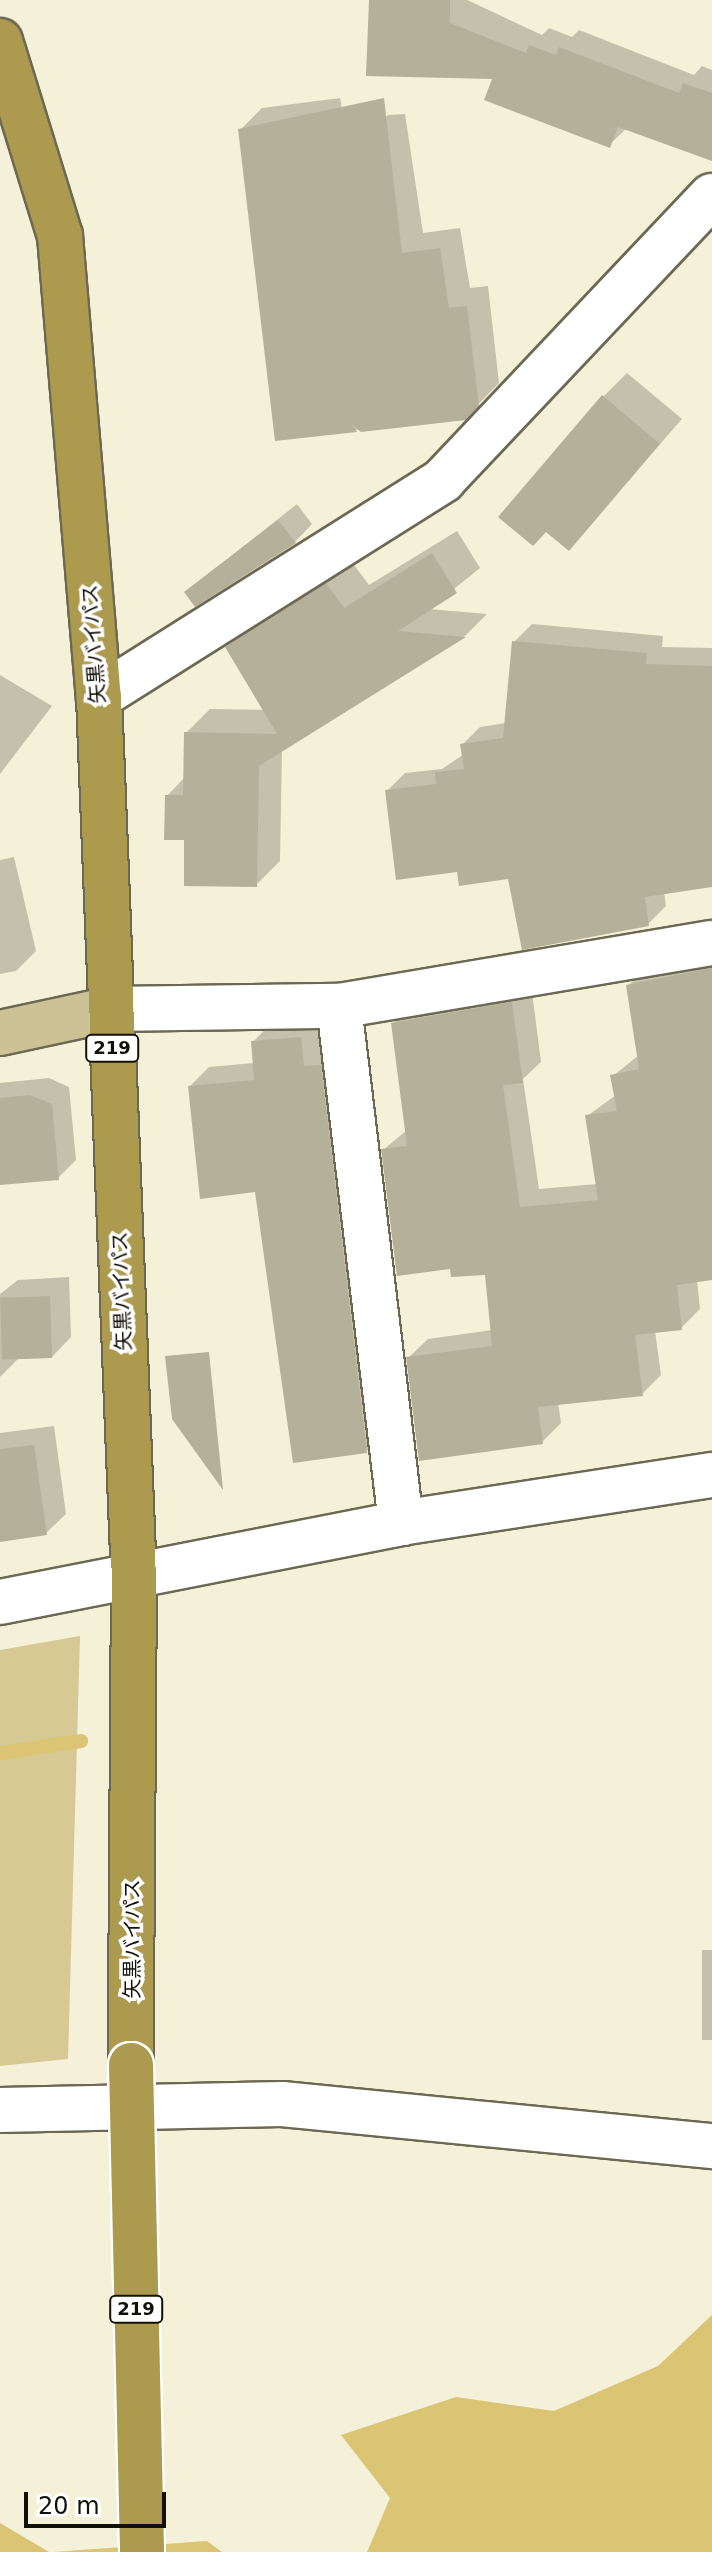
<!DOCTYPE html>
<meta charset="utf-8">
<style>
body{margin:0}
#map{position:relative;width:712px;height:2552px;overflow:hidden;background:#f5f0d8;font-family:"DejaVu Sans","Noto Sans JP",sans-serif}
div>[style]{position:absolute}
[style*='--x']{left:calc(var(--x)*1px);top:calc(var(--y)*1px);width:calc(var(--w)*1px);rotate:calc(var(--a)*1deg)}
.green>*{inset:0;background:#d6c994}
.water>*{inset:0;background:#d9c573}
.shadow>*{inset:0;background:#0003;transform-origin:0 0}
.stream>*{height:14px;margin:-7px;padding:0 7px;transform-origin:7px;border-radius:7px;background:#d9c573}
.building>*{inset:0;background:#b5b099;transform-origin:0 0}
.roads{filter:drop-shadow(2px 0 #6d6853) drop-shadow(-2px 0 #6d6853) drop-shadow(0 2px #6d6853) drop-shadow(0 -2px #6d6853)}
.minor>*{height:44px;margin:-22px;padding:0 22px;transform-origin:22px;border-radius:22px;background:#fff}
.major>*{height:44px;margin:-22px;padding:0 22px;transform-origin:22px;border-radius:22px;background:#cdc295}
.highway>*{height:44px;margin:-22px;padding:0 22px;transform-origin:22px;border-radius:22px;background:#ac9a4f}
.bridges{filter:drop-shadow(2px 0 #fff) drop-shadow(-2px 0 #fff) drop-shadow(0 2px #fff) drop-shadow(0 -2px #fff)}
.highway-bridge>*{height:44px;margin:-22px;padding:0 22px;transform-origin:22px;border-radius:22px;background:#ac9a4f}
span{translate:-50% -50%;white-space:nowrap;text-align:center;line-height:1.15;-webkit-text-stroke:7px #fff;paint-order:stroke}
.shield-label span{padding:2px 6px;background:#fff;border:2px solid;border-radius:6px;-webkit-text-stroke-width:0}
.shield-label{font-size:18px;color:#121008;font-weight:700}
.street-label{font-size:20px;color:#121008}
.scale{position:absolute;left:24px;top:2492px;width:142px;height:36px;box-sizing:border-box;border:4px solid #121008;border-top:0;padding-left:10px;font-size:24px;line-height:28px;white-space:nowrap;color:#121008;-webkit-text-stroke:6px #fff;paint-order:stroke}
</style>
<div id="map">
<div class="green">
<div style="clip-path:polygon(80px 1636px,68px 2059px,0 2066px,0 1650px)"></div>
</div>
<div class="water">
<div style="clip-path:polygon(712px 2315px,712px 2552px,367px 2552px,390px 2498px,341px 2435px,456px 2397px,554px 2411px,658px 2366px)"></div>
<div style="clip-path:polygon(0 2523px,49px 2552px,0 2552px)"></div>
<div style="clip-path:polygon(207px 2541px,222px 2552px,53px 2552px)"></div>
</div>
<div class="shadow">
<div style="clip-path:polygon(371px 0,467px 0,542px 35px,549px 28px,572px 37px,579px 30px,694px 75px,702px 66px,712px 70px,712px 158px,627px 128px,609px 145px)"></div>
<div style="clip-path:polygon(340px 98px,362px 222px,367px 136px,388px 115px,405px 114px,423px 233px,460px 228px,470px 288px,488px 286px,499px 383px,465px 418px,277px 439px,241px 129px,262px 108px)"></div>
<div style="clip-path:polygon(627px 373px,682px 419px,569px 548px,603px 397px)"></div>
<div style="clip-path:polygon(297px 504px,312px 524px,295px 542px,186px 592px)"></div>
<div style="clip-path:polygon(457px 531px,480px 568px,429px 609px,487px 614px,465px 636px,282px 749px,280px 861px,256px 885px,186px 838px,167px 796px,185px 777px,186px 733px,210px 709px,265px 710px,228px 647px,252px 623px,351px 561px,369px 585px)"></div>
<div style="clip-path:polygon(532px 624px,663px 636px,662px 647px,712px 648px,712px 885px,664px 892px,666px 906px,648px 924px,510px 877px,459px 870px,387px 791px,405px 773px,442px 769px,464px 754px,462px 745px,480px 727px,506px 723px,514px 642px)"></div>
<div style="clip-path:polygon(0 675px,52px 706px,0 774px)"></div>
<div style="clip-path:polygon(14px 857px,36px 951px,16px 971px,0 974px,0 860px)"></div>
<div style="clip-path:polygon(712px 953px,712px 1278px,697px 1280px,700px 1309px,681px 1328px,655px 1331px,661px 1375px,642px 1394px,558px 1402px,561px 1423px,542px 1442px,408px 1358px,428px 1339px,492px 1330px,487px 1273px,452px 1266px,383px 1150px,407px 1130px,393px 1023px,412px 1004px,531px 984px,541px 1062px,523px 1079px,539px 1189px,597px 1184px,587px 1116px,616px 1095px,613px 1076px,639px 1055px,628px 986px,647px 967px)"></div>
<div style="clip-path:polygon(320px 1018px,386px 1432px,367px 1451px,257px 1190px,190px 1086px,209px 1067px,254px 1063px,253px 1042px,272px 1022px)"></div>
<div style="clip-path:polygon(49px 1078px,69px 1087px,76px 1160px,58px 1178px,0 1183px,0 1083px)"></div>
<div style="clip-path:polygon(69px 1277px,71px 1337px,52px 1357px,19px 1358px,0 1377px,0 1294px,18px 1280px)"></div>
<div style="clip-path:polygon(54px 1426px,66px 1514px,46px 1533px,0 1540px,0 1433px)"></div>
<div style="left:712px;top:1950px;width:90px;height:10px;rotate:90deg"></div>
</div>
<div class="stream">
<div style="--x:0;--y:1753;--w:82;--a:-8.4"></div>
</div>
<div class="building">
<div style="clip-path:polygon(369px 0,450px 0,450px 23px,526px 53px,529px 45px,556px 55px,559px 47px,679px 93px,683px 83px,712px 93px,712px 161px,618px 127px,610px 148px,484px 100px,492px 79px,366px 76px)"></div>
<div style="clip-path:polygon(384px 98px,402px 253px,440px 248px,449px 308px,467px 306px,479px 406px,466px 420px,361px 432px,351px 423px,357px 432px,275px 441px,238px 129px)"></div>
<div style="clip-path:polygon(602px 395px,660px 444px,569px 551px,546px 532px,533px 546px,498px 517px)"></div>
<div style="clip-path:polygon(278px 520px,296px 543px,195px 607px,184px 592px)"></div>
<div style="clip-path:polygon(432px 553px,457px 593px,398px 631px,466px 637px,259px 766px,257px 887px,184px 886px,184px 840px,164px 840px,165px 795px,183px 795px,184px 732px,277px 734px,225px 647px,326px 583px,344px 608px)"></div>
<div style="clip-path:polygon(512px 641px,647px 653px,646px 664px,712px 666px,712px 887px,645px 897px,649px 926px,522px 950px,508px 879px,459px 886px,457px 872px,396px 880px,385px 790px,436px 784px,435px 772px,464px 769px,460px 744px,503px 738px)"></div>
<div style="clip-path:polygon(712px 968px,712px 1280px,677px 1285px,682px 1330px,635px 1335px,643px 1396px,538px 1407px,543px 1444px,419px 1461px,406px 1357px,492px 1346px,485px 1275px,451px 1277px,450px 1269px,397px 1276px,381px 1149px,407px 1146px,391px 1023px,512px 1002px,523px 1083px,503px 1085px,520px 1207px,598px 1200px,585px 1115px,617px 1111px,610px 1075px,639px 1069px,626px 985px)"></div>
<div style="clip-path:polygon(301px 1037px,304px 1066px,321px 1065px,367px 1453px,293px 1463px,255px 1192px,200px 1199px,188px 1086px,254px 1080px,251px 1041px)"></div>
<div style="clip-path:polygon(30px 1095px,52px 1104px,59px 1180px,0 1185px,0 1098px)"></div>
<div style="left:50px;top:1296px;width:62px;height:50px;rotate:88deg"></div>
<div style="clip-path:polygon(209px 1352px,223px 1490px,172px 1419px,165px 1356px)"></div>
<div style="clip-path:polygon(34px 1445px,47px 1535px,0 1542px,0 1449px)"></div>
</div>
<div class="roads">
<div class="minor">
<div style="--x:99;--y:697;--w:407;--a:-32.2"></div>
<div style="--x:443;--y:480;--w:391;--a:-46.6"></div>
<div style="--x:339;--y:1006;--w:521;--a:83.16"></div>
<div style="--x:111;--y:1009;--w:228;--a:-0.8"></div>
<div style="--x:339;--y:1006;--w:378;--a:-9.6"></div>
<div style="--x:0;--y:1602;--w:409;--a:-11.1"></div>
<div style="--x:401;--y:1523;--w:315;--a:-8.8"></div>
<div style="--x:0;--y:2110;--w:282;--a:-1.2"></div>
<div style="--x:282;--y:2104;--w:432;--a:5.6"></div>
</div>
<div class="major">
<div style="--x:0;--y:1033;--w:114;--a:-12.2"></div>
</div>
<div class="highway">
<div style="--x:0;--y:41;--w:204;--a:72.9"></div>
<div style="--x:60;--y:236;--w:463;--a:85.2"></div>
<div style="--x:99;--y:697;--w:883;--a:87.73"></div>
<div style="--x:134;--y:1579;--w:486;--a:90.4"></div>
</div>
</div>
<div class="bridges">
<div class="highway-bridge">
<div style="--x:131;--y:2065;--w:487;--a:88.7"></div>
</div>
</div>
<div class="shield-label">
<span style="left:112px;top:1048px">219</span>
<span style="left:136px;top:2309px">219</span>
</div>
<div class="street-label">
<span style="left:94px;top:644px;rotate:-94deg">矢黒バイパス</span>
<span style="left:122px;top:1291px;rotate:-92deg">矢黒バイパス</span>
<span style="left:132px;top:1939px;rotate:-90deg">矢黒バイパス</span>
</div>
<div class="scale">20 m</div>
</div>
